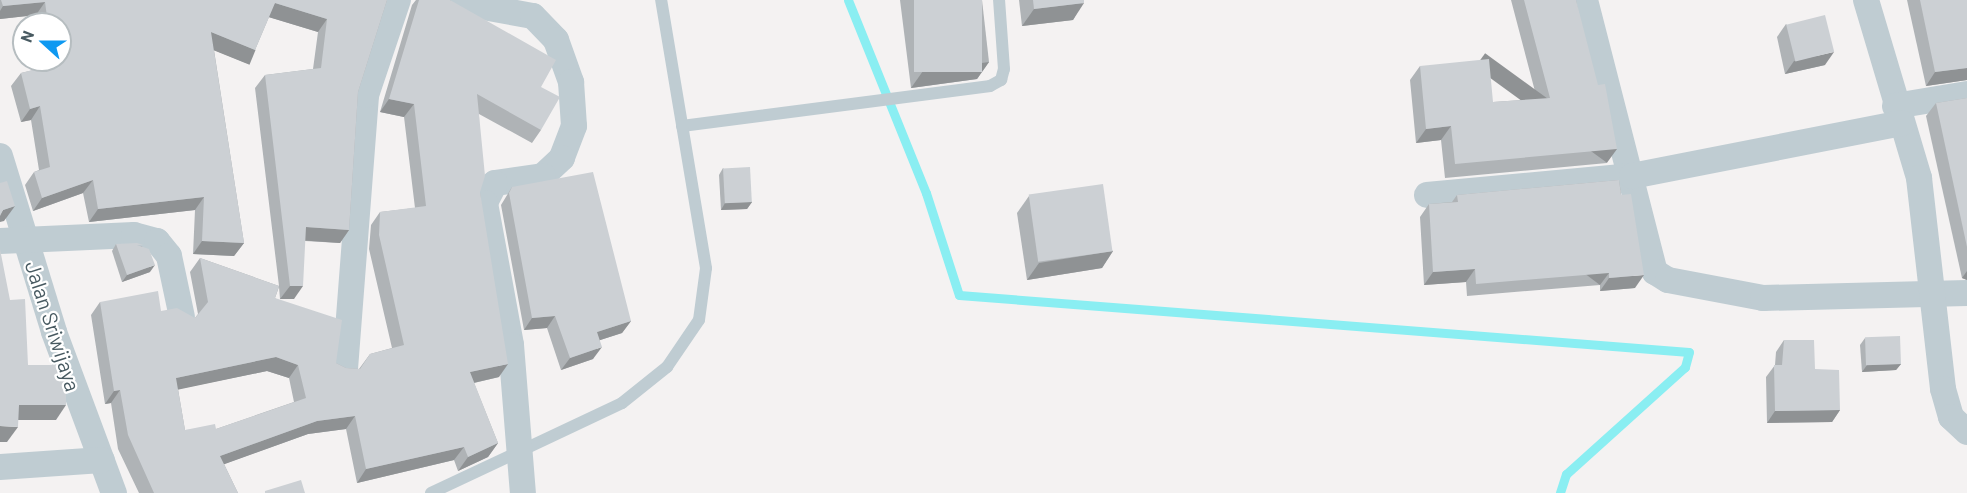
<!DOCTYPE html>
<style>
body{margin:0}
#map{position:relative;width:1967px;height:493px;overflow:hidden;background:#f4f2f2;font-family:Barlow,sans-serif}
div>[style]{position:absolute}
[style*='--x']{left:calc(var(--x)*1px);top:calc(var(--y)*1px);width:calc(var(--w)*1px);rotate:calc(var(--a)*1deg)}
.stream>*{height:9px;margin:-4.5px;padding:0 4.5px;transform-origin:4.5px;border-radius:4.5px;background:#8aeef2}
.service>*{height:12px;margin:-6px;padding:0 6px;transform-origin:6px;border-radius:6px;background:#bfccd2}
.minor>*{height:26px;margin:-13px;padding:0 13px;transform-origin:13px;border-radius:13px;background:#bfccd2}
.wall>*{inset:0;background:#afb3b6}
.shaded-wall>*{inset:0;background:#8f9294;transform-origin:0 0}
.building>*{inset:0;background:#ccd0d4;transform-origin:0 0}
span{translate:-50% -50%;white-space:nowrap;text-align:center;line-height:1.15;-webkit-text-stroke:4.5px #fff;paint-order:stroke}
.street-label{font-size:21px;color:#485a61}
.north{position:absolute;left:12px;top:12px;width:60px;height:60px;box-sizing:border-box;background:#fff;border:2px solid #b6bdc0;border-radius:50%;rotate:291deg;font-size:16px;font-weight:700;line-height:24px;text-align:center;color:#485a61}
.north::after{content:'';display:block;margin:auto;width:21px;height:27px;background:#0f99f1;clip-path:polygon(50% 0,100% 100%,50% 72%,0 100%)}
</style>
<div id="map">
<div class="stream">
<div style="--x:848;--y:0;--w:208;--a:68"></div>
<div style="--x:926;--y:193;--w:107;--a:72.1"></div>
<div style="--x:959;--y:295;--w:732;--a:4.46"></div>
<div style="--x:1689;--y:352;--w:16;--a:105"></div>
<div style="--x:1685;--y:367;--w:160;--a:138"></div>
<div style="--x:1566;--y:474;--w:20;--a:108"></div>
</div>
<div class="service">
<div style="--x:682;--y:126;--w:311;--a:-7.4"></div>
<div style="--x:990;--y:86;--w:13;--a:-29"></div>
<div style="--x:1001;--y:80;--w:11;--a:-75"></div>
<div style="--x:1004;--y:69;--w:69;--a:-94.1"></div>
<div style="--x:431;--y:493;--w:211;--a:-25.2"></div>
<div style="--x:622;--y:403;--w:58;--a:-38.7"></div>
<div style="--x:667;--y:367;--w:57;--a:-55.8"></div>
<div style="--x:699;--y:320;--w:52;--a:-82.3"></div>
<div style="--x:706;--y:268;--w:272;--a:-99.5"></div>
</div>
<div class="minor">
<div style="--x:444;--y:0;--w:90;--a:10.2"></div>
<div style="--x:533;--y:16;--w:33;--a:46"></div>
<div style="--x:556;--y:40;--w:45;--a:70.3"></div>
<div style="--x:571;--y:82;--w:44;--a:86.1"></div>
<div style="--x:574;--y:126;--w:34;--a:111"></div>
<div style="--x:562;--y:158;--w:26;--a:137"></div>
<div style="--x:543;--y:176;--w:49;--a:171.7"></div>
<div style="--x:495;--y:183;--w:22;--a:117"></div>
<div style="--x:485;--y:203;--w:144;--a:79.6"></div>
<div style="--x:511;--y:345;--w:148;--a:85.4"></div>
<div style="--x:1585;--y:0;--w:281;--a:75.6"></div>
<div style="--x:1655;--y:272;--w:15;--a:32"></div>
<div style="--x:1668;--y:280;--w:97;--a:10.7"></div>
<div style="--x:1763;--y:298;--w:204;--a:-1.4"></div>
<div style="--x:1866;--y:0;--w:186;--a:73.4"></div>
<div style="--x:1919;--y:178;--w:212;--a:83.5"></div>
<div style="--x:1943;--y:389;--w:29;--a:74"></div>
<div style="--x:1951;--y:417;--w:22;--a:43"></div>
<div style="--x:1895;--y:106;--w:73;--a:-9.5"></div>
<div style="--x:0;--y:156;--w:184;--a:72.9"></div>
<div style="--x:54;--y:332;--w:172;--a:69.6"></div>
<div style="--x:1427;--y:195;--w:206;--a:-5.3"></div>
<div style="--x:1632;--y:176;--w:275;--a:-11.1"></div>
<div style="--x:0;--y:241;--w:134;--a:-2.6"></div>
<div style="--x:134;--y:235;--w:24;--a:15"></div>
<div style="--x:157;--y:241;--w:19;--a:51"></div>
<div style="--x:169;--y:256;--w:62;--a:78"></div>
<div style="--x:345;--y:369;--w:275;--a:-85.6"></div>
<div style="--x:366;--y:95;--w:100;--a:-71.4"></div>
<div style="--x:0;--y:467;--w:102;--a:-3.9"></div>
</div>
<div class="wall">
<div style="clip-path:polygon(evenodd,0 0,387px 0,358px 92px,349px 230px,340px 243px,305px 241px,294px 299px,280px 299px,279px 287px,275px 298px,336px 363px,346px 368px,359px 369px,370px 354px,392px 348px,369px 249px,371px 225px,380px 212px,415px 208px,404px 117px,380px 112px,412px 5px,416px 0,450px 0,541px 87px,541px 130px,532px 143px,479px 114px,480px 192px,499px 377px,474px 383px,498px 443px,488px 457px,458px 471px,454px 460px,357px 483px,346px 429px,308px 434px,224px 464px,238px 493px,139px 493px,118px 449px,111px 403px,105px 404px,91px 315px,100px 302px,161px 311px,195px 318px,198px 314px,190px 272px,200px 258px,279px 286px,255px 88px,265px 75px,313px 69px,318px 32px,269px 17px,255px 50px,246px 63px,214px 50px,244px 243px,234px 256px,193px 254px,195px 210px,89px 222px,83px 193px,33px 211px,25px 185px,34px 172px,39px 170px,31px 120px,21px 122px,11px 86px,21px 73px,42px 68px,41px 60px,60px 60px,60px 24px,37px 24px,36px 15px,0 19px,0 0,267px 371px,289px 378px,294px 402px,216px 429px,185px 430px,178px 389px,267px 371px)"></div>
<div style="clip-path:polygon(900px 0,982px 0,989px 62px,977px 79px,911px 88px)"></div>
<div style="clip-path:polygon(1019px 0,1084px 0,1073px 20px,1022px 26px)"></div>
<div style="clip-path:polygon(1511px 0,1576px 0,1607px 163px,1445px 178px,1441px 140px,1416px 143px,1410px 80px,1420px 66px,1493px 102px,1537px 99px)"></div>
<div style="clip-path:polygon(1907px 0,1967px 0,1967px 80px,1926px 86px)"></div>
<div style="clip-path:polygon(1786px 24px,1825px 65px,1785px 74px,1777px 37px)"></div>
<div style="clip-path:polygon(1967px 98px,1967px 280px,1962px 278px,1926px 116px,1936px 103px)"></div>
<div style="clip-path:polygon(723px 168px,752px 202px,747px 209px,721px 210px,719px 175px)"></div>
<div style="clip-path:polygon(1619px 180px,1635px 288px,1600px 291px,1600px 285px,1467px 296px,1466px 282px,1424px 285px,1420px 217px,1429px 204px,1452px 202px,1457px 195px)"></div>
<div style="clip-path:polygon(512px 187px,631px 321px,622px 333px,600px 340px,593px 359px,561px 370px,547px 328px,524px 330px,501px 205px)"></div>
<div style="clip-path:polygon(1029px 196px,1113px 251px,1102px 268px,1027px 280px,1017px 213px)"></div>
<div style="clip-path:polygon(116px 244px,142px 246px,150px 272px,122px 282px,112px 251px)"></div>
<div style="clip-path:polygon(1865px 338px,1901px 364px,1896px 370px,1862px 372px,1860px 345px)"></div>
<div style="clip-path:polygon(1784px 340px,1815px 369px,1840px 410px,1832px 422px,1767px 423px,1766px 377px,1775px 365px,1776px 352px)"></div>
</div>
<div class="shaded-wall">
<div style="clip-path:polygon(45px 2px,36px 15px,0 19px,0 11px,3px 6px)"></div>
<div style="clip-path:polygon(275px 3px,327px 19px,318px 32px,265px 16px)"></div>
<div style="clip-path:polygon(1084px 3px,1073px 20px,1022px 26px,1034px 9px)"></div>
<div style="left:211px;top:32px;width:48px;height:16px;rotate:22deg"></div>
<div style="clip-path:polygon(1834px 52px,1825px 65px,1785px 74px,1794px 61px)"></div>
<div style="clip-path:polygon(989px 62px,977px 79px,911px 88px,923px 71px)"></div>
<div style="clip-path:polygon(1967px 68px,1967px 80px,1926px 86px,1935px 72px)"></div>
<div style="clip-path:polygon(389px 99px,414px 104px,404px 117px,380px 112px)"></div>
<div style="clip-path:polygon(40px 106px,31px 120px,21px 122px,30px 109px)"></div>
<div style="clip-path:polygon(1451px 126px,1441px 140px,1416px 143px,1426px 129px)"></div>
<div style="left:1617px;top:149px;width:17px;height:163px;rotate:126deg"></div>
<div style="clip-path:polygon(93px 180px,83px 193px,33px 211px,42px 198px)"></div>
<div style="clip-path:polygon(204px 197px,195px 210px,89px 222px,98px 209px)"></div>
<div style="clip-path:polygon(752px 202px,747px 209px,721px 210px,725px 203px)"></div>
<div style="clip-path:polygon(15px 206px,4px 221px,0 222px,0 214px,3px 210px)"></div>
<div style="clip-path:polygon(306px 227px,349px 230px,340px 243px,297px 240px)"></div>
<div style="clip-path:polygon(202px 241px,244px 243px,234px 256px,193px 254px)"></div>
<div style="clip-path:polygon(1113px 251px,1102px 268px,1027px 280px,1039px 263px)"></div>
<div style="clip-path:polygon(155px 265px,150px 272px,122px 282px,127px 275px)"></div>
<div style="clip-path:polygon(1475px 269px,1466px 282px,1424px 285px,1433px 272px)"></div>
<div style="clip-path:polygon(1967px 271px,1967px 280px,1962px 278px)"></div>
<div style="left:1609px;top:273px;width:15px;height:133px;rotate:127deg"></div>
<div style="clip-path:polygon(1644px 275px,1635px 288px,1600px 291px,1609px 278px)"></div>
<div style="clip-path:polygon(290px 286px,303px 286px,294px 299px,280px 299px)"></div>
<div style="clip-path:polygon(555px 316px,547px 328px,524px 330px,532px 318px)"></div>
<div style="clip-path:polygon(631px 321px,622px 333px,588px 344px,597px 332px)"></div>
<div style="clip-path:polygon(602px 347px,593px 359px,561px 370px,570px 358px)"></div>
<div style="clip-path:polygon(276px 357px,298px 365px,289px 378px,267px 371px,167px 392px,176px 378px)"></div>
<div style="clip-path:polygon(508px 364px,499px 377px,460px 386px,470px 372px)"></div>
<div style="clip-path:polygon(1901px 364px,1896px 370px,1862px 372px,1867px 365px)"></div>
<div style="clip-path:polygon(120px 390px,111px 403px,105px 404px,114px 391px)"></div>
<div style="clip-path:polygon(19px 405px,66px 405px,56px 420px,9px 420px)"></div>
<div style="clip-path:polygon(1840px 410px,1832px 422px,1767px 423px,1775px 411px)"></div>
<div style="clip-path:polygon(355px 416px,346px 429px,308px 434px,211px 469px,220px 456px,317px 421px)"></div>
<div style="clip-path:polygon(0 426px,18px 427px,7px 442px,0 442px)"></div>
<div style="clip-path:polygon(498px 443px,488px 457px,458px 471px,468px 457px)"></div>
<div style="clip-path:polygon(464px 447px,454px 460px,357px 483px,366px 469px)"></div>
</div>
<div class="building">
<div style="clip-path:polygon(1px 0,387px 0,358px 92px,349px 230px,306px 227px,303px 286px,290px 286px,265px 75px,321px 68px,327px 19px,275px 3px,255px 50px,211px 32px,244px 243px,202px 241px,204px 197px,98px 209px,93px 180px,42px 198px,34px 172px,50px 167px,40px 106px,30px 109px,21px 73px,52px 65px,52px 60px,60px 60px,60px 24px,48px 24px,45px 2px,3px 6px)"></div>
<div style="clip-path:polygon(evenodd,419px 0,450px 0,556px 60px,541px 87px,560px 97px,541px 130px,477px 94px,485px 176px,480px 192px,508px 364px,470px 372px,498px 443px,468px 457px,464px 447px,366px 469px,355px 416px,317px 421px,220px 456px,238px 493px,154px 493px,128px 435px,120px 390px,114px 391px,100px 302px,158px 291px,161px 311px,177px 308px,195px 318px,208px 302px,200px 258px,279px 286px,275px 298px,342px 320px,336px 363px,346px 368px,360px 369px,370px 354px,404px 345px,379px 235px,380px 212px,426px 206px,414px 104px,389px 99px,419px 0,276px 357px,298px 365px,306px 398px,216px 429px,215px 424px,185px 430px,176px 378px,276px 357px)"></div>
<div style="left:914px;top:0;width:68px;height:72px"></div>
<div style="clip-path:polygon(1033px 0,1084px 0,1084px 3px,1034px 9px)"></div>
<div style="clip-path:polygon(1524px 0,1576px 0,1598px 85px,1605px 84px,1617px 149px,1455px 164px,1451px 126px,1426px 129px,1420px 66px,1489px 59px,1493px 102px,1550px 98px)"></div>
<div style="clip-path:polygon(1920px 0,1967px 0,1967px 68px,1935px 72px)"></div>
<div style="left:1825px;top:15px;width:38px;height:40px;rotate:76deg"></div>
<div style="clip-path:polygon(1967px 98px,1967px 247px,1936px 103px)"></div>
<div style="left:750px;top:167px;width:35px;height:27px;rotate:87deg"></div>
<div style="clip-path:polygon(593px 172px,631px 321px,597px 332px,602px 347px,570px 358px,555px 316px,532px 318px,509px 193px,512px 187px)"></div>
<div style="clip-path:polygon(1619px 180px,1621px 195px,1631px 194px,1644px 275px,1609px 278px,1609px 273px,1476px 284px,1475px 269px,1433px 272px,1429px 204px,1458px 202px,1457px 195px)"></div>
<div style="clip-path:polygon(7px 181px,15px 206px,3px 210px,0 216px,0 183px)"></div>
<div style="left:1103px;top:184px;width:68px;height:75px;rotate:82deg"></div>
<div style="clip-path:polygon(137px 243px,143px 245px,137px 245px,149px 249px,155px 265px,127px 275px,116px 244px)"></div>
<div style="clip-path:polygon(0 249px,10px 300px,25px 299px,28px 365px,66px 365px,66px 405px,19px 405px,18px 427px,0 426px)"></div>
<div style="left:1900px;top:336px;width:28px;height:35px;rotate:88deg"></div>
<div style="clip-path:polygon(1784px 340px,1814px 340px,1815px 369px,1839px 370px,1840px 410px,1775px 411px,1774px 365px,1782px 365px)"></div>
<div style="clip-path:polygon(301px 480px,305px 493px,265px 493px,265px 491px)"></div>
</div>
<div class="street-label">
<span style="left:53px;top:326px;rotate:72deg">Jalan Sriwijaya</span>
</div>
<div class="north">N</div>
</div>
